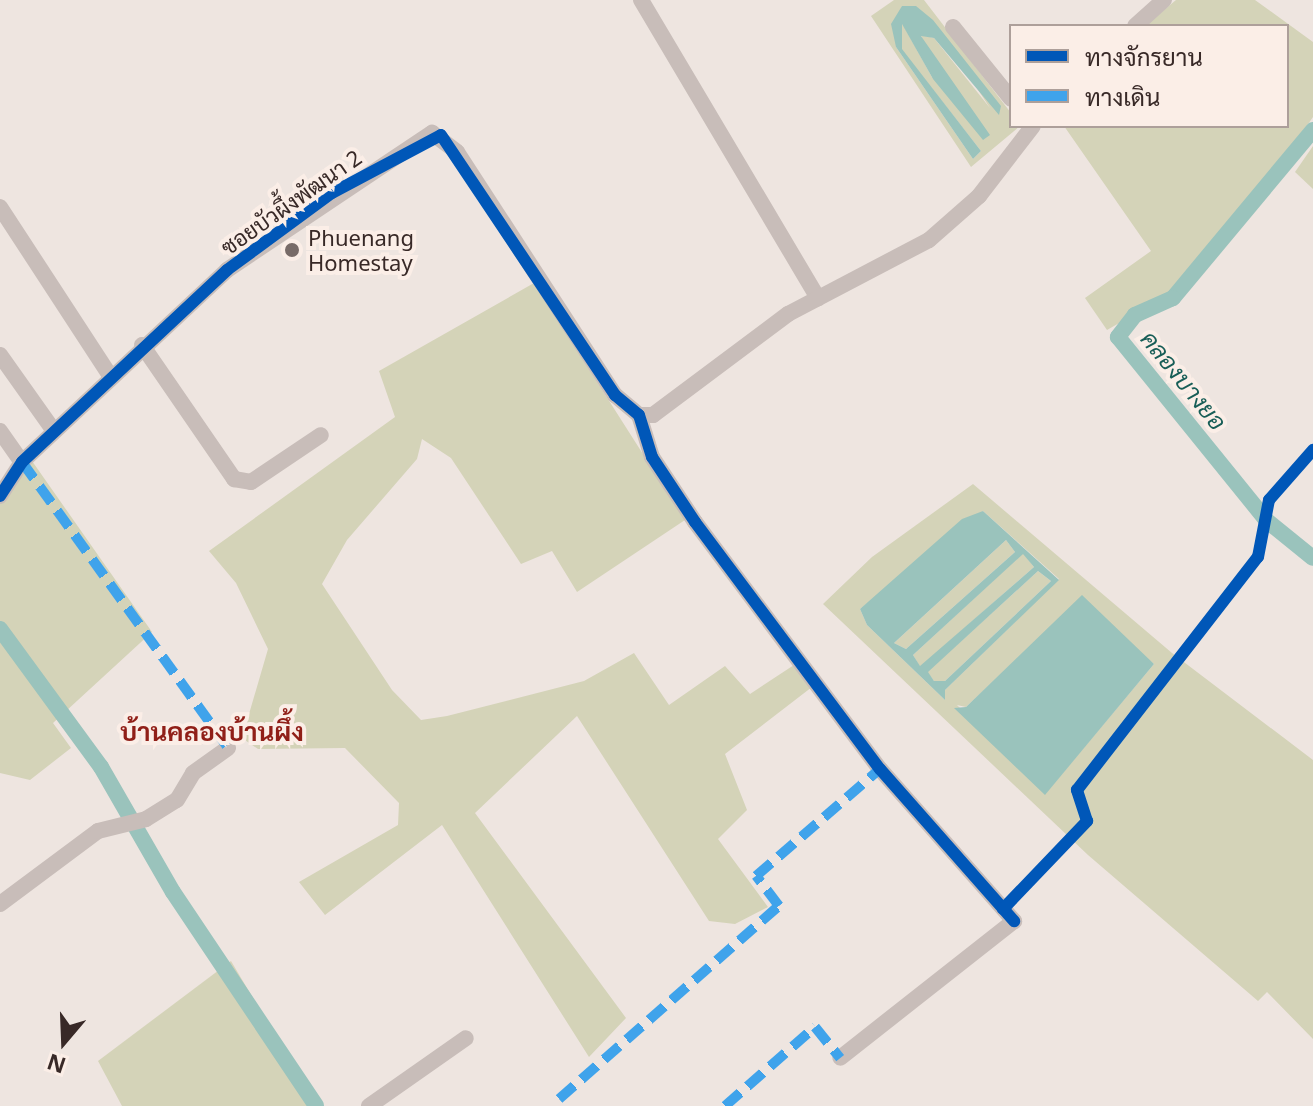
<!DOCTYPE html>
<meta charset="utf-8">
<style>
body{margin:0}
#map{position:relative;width:1313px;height:1106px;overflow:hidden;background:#eee5e0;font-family:"Noto Sans",Sarabun,sans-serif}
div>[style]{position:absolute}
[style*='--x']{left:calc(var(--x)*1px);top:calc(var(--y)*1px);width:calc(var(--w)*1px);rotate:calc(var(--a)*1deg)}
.green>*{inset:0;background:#d4d3b8}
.water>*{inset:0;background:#9ac3bc}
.canal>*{height:16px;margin:-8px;padding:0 8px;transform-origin:8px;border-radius:8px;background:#9ac3bc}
.minor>*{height:16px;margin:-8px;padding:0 8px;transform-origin:8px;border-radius:8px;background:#c8bdb9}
.quiet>*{height:10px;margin-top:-5px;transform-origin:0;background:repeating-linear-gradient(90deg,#3fa3eb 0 20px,transparent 0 30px)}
.cycleway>*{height:12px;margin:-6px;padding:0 6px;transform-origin:6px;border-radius:6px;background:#0057b8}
.dots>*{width:22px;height:22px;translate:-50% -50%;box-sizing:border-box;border:4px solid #fbeee7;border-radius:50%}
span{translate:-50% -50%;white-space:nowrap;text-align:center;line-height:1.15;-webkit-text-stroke:8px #fbeee7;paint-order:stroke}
.street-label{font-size:22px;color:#382927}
.poi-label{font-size:22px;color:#382927}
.left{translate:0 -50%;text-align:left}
.water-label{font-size:24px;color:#185e57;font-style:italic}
.quarter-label{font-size:26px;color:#901f18;font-weight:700}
.legend{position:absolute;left:1009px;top:24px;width:280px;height:104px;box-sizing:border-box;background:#fbeee7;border:2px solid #ad9f9a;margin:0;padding:10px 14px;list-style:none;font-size:24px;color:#382927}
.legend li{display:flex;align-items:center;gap:16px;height:40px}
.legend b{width:40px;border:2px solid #ad9f9a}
.north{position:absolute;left:24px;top:1002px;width:80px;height:80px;-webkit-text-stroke:6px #fbeee7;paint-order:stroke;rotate:199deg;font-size:22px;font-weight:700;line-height:32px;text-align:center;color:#382927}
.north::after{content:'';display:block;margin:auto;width:28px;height:36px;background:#382927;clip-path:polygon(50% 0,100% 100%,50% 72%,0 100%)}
</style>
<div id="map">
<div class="green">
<div style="clip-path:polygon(evenodd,894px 0,924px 0,1011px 113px,1011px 126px,1020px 126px,971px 167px,871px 16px,894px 0,902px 6px,932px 20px,990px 108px,934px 38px,921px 35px,933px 79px,902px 23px,901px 49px,981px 151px,973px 159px,896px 47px,902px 6px)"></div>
<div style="clip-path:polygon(1176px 0,1255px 0,1313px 42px,1313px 117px,1265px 185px,1170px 294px,1107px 330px,1085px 298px,1151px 251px,1064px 126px,1287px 126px,1287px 26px,1145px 26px)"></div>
<div style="clip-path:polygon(1313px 146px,1313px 189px,1295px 172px)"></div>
<div style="clip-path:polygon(534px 283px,685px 520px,577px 592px,552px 551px,521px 564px,451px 458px,422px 439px,417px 459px,347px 540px,322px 584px,392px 690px,421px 720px,447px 716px,584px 681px,634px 653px,669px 705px,725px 666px,750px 694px,794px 665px,812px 687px,725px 754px,747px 810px,718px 839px,768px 907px,735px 924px,709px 921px,577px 716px,475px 813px,626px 1018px,589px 1057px,442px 825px,325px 915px,299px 882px,398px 825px,399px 803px,345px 748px,258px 749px,242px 738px,268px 649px,236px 583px,209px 551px,395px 417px,379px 371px)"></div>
<div style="clip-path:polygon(32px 461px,152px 632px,53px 723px,71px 748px,30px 780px,0 773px,0 502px)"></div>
<div style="clip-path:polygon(evenodd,973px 484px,1172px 653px,1313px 760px,1313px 1039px,1267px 992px,1258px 1001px,1088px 855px,823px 604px,872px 557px,973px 484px,983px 511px,1059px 579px,945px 690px,945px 700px,867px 625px,860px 609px,983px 511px,973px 484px,1077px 602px,1154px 664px,1045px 794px,957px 705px,966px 707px,1077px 602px)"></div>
<div style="clip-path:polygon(1006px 540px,1015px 552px,906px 649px,894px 643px)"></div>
<div style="clip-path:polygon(1023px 553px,1034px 567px,920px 667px,913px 655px)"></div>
<div style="clip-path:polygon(1038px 571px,1051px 581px,945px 681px,934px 681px,927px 672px)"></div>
<div style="clip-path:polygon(231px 961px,317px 1106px,122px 1106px,98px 1061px)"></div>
</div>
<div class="water">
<div style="clip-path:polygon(902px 6px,916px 6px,933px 20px,1001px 106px,999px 115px,934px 38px,921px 36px,990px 135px,983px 140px,933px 79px,902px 24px,902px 49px,981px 151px,973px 159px,896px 47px,891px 24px)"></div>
<div style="clip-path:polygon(evenodd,983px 511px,1059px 580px,945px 690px,945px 700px,867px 625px,860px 609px,962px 519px,983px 511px,1006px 540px,1015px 552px,906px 649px,894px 643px,1006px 540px,983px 511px,1023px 554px,1034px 567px,920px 666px,913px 655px,1023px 554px,983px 511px,1038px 571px,1051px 581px,945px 681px,934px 681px,928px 672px,1038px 571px)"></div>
<div style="clip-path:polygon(1082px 595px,1154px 664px,1045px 795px,954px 708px,966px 707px)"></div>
</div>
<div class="canal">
<div style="--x:1313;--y:130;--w:219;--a:129.8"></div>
<div style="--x:1173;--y:298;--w:42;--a:155.9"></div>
<div style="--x:1135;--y:315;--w:28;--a:128"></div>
<div style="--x:1118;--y:337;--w:235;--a:51"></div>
<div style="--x:1266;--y:520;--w:60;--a:39"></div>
<div style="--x:0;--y:629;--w:171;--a:53.8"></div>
<div style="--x:101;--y:767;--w:144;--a:60.1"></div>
<div style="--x:173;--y:892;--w:257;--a:56.2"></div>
</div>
<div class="minor">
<div style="--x:641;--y:0;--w:347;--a:59.3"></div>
<div style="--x:1135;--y:26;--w:39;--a:-42"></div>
<div style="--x:953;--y:27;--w:92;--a:51.1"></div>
<div style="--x:0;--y:207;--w:202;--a:56.9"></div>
<div style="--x:142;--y:345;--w:163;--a:55.5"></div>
<div style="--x:234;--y:479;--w:17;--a:10"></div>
<div style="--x:251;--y:482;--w:84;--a:-33.9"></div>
<div style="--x:0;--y:355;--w:93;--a:54.6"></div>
<div style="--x:639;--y:415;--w:44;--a:72.8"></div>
<div style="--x:652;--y:457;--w:78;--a:56.5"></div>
<div style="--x:695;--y:522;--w:309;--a:53.2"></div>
<div style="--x:880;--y:769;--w:203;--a:48.6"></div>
<div style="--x:1014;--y:921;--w:221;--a:141.8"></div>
<div style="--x:0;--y:431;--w:38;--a:55"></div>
<div style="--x:0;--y:496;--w:40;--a:-57.1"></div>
<div style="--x:22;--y:462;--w:281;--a:-43.1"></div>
<div style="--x:227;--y:270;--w:247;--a:-33.8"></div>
<div style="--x:432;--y:133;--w:31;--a:37"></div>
<div style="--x:457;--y:152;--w:290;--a:57"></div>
<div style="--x:615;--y:395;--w:31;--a:40"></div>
<div style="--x:639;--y:415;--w:14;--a:0"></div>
<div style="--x:653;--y:415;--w:169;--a:-36.8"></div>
<div style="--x:788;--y:314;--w:159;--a:-27.7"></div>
<div style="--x:929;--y:240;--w:67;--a:-41.3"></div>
<div style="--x:979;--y:196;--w:88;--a:-52.4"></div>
<div style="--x:0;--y:904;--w:122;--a:-36.7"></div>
<div style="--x:98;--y:831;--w:49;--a:-14"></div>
<div style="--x:146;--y:819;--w:36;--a:-32"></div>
<div style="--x:177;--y:800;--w:31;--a:-59"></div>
<div style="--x:193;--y:773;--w:43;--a:-35.5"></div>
<div style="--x:369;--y:1106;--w:118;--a:-35"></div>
</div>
<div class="quiet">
<div style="--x:22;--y:462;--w:352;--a:54.2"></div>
<div style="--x:559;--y:1099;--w:293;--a:-41.3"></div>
<div style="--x:779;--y:906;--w:38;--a:-127"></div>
<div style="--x:756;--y:876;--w:164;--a:-40.8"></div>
<div style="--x:725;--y:1106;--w:120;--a:-41.3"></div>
<div style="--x:815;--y:1027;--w:40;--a:51"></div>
</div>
<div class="cycleway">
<div style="--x:0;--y:496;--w:40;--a:-57.1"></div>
<div style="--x:22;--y:462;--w:281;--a:-43.1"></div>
<div style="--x:227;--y:270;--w:130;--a:-36.3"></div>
<div style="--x:332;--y:193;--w:123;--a:-28"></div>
<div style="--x:441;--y:135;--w:313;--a:56.2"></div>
<div style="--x:615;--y:395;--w:31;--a:40"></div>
<div style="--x:639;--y:415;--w:44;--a:72.8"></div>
<div style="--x:652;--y:457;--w:78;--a:56.5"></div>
<div style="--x:695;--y:522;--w:309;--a:53.2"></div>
<div style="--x:880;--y:769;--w:203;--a:48.6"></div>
<div style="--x:1003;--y:909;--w:122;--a:-46.3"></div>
<div style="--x:1087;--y:821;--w:33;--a:-108"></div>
<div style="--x:1077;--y:790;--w:295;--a:-52.2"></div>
<div style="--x:1258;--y:557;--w:58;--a:-79.1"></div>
<div style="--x:1269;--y:500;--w:67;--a:-48.7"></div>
</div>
<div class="dots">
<div style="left:292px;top:250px;background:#786b68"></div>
</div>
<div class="street-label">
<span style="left:291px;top:202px;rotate:-35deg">ซอยบัวผึ้งพัฒนา 2</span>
</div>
<div class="poi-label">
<span class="left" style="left:308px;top:250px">Phuenang<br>Homestay</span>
</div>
<div class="water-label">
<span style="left:1184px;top:380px;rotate:51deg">คลองบางยอ</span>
</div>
<div class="quarter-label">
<span style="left:212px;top:732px">บ้านคลองบ้านผึ้ง</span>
</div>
<ul class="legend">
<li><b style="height:10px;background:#0057b8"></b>ทางจักรยาน</li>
<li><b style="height:10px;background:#3fa3eb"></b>ทางเดิน</li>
</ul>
<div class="north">N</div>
</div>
